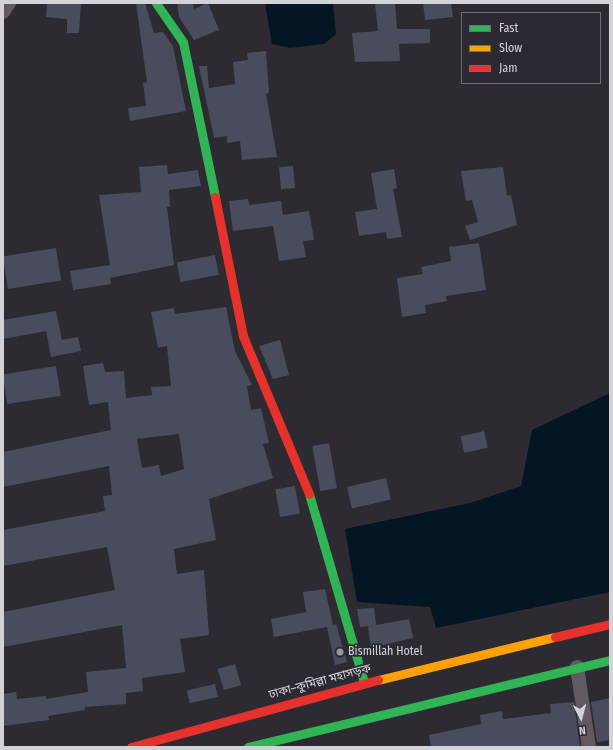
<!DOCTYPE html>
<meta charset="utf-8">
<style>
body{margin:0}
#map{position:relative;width:613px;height:750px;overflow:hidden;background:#2d2b31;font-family:"Fira Sans Condensed","Noto Sans Bengali",sans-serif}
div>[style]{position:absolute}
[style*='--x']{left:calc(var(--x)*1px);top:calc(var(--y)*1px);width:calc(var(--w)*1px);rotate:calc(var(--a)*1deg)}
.water>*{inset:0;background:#041524}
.building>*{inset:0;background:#494c5c;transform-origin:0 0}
.street>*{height:14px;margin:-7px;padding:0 7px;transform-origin:7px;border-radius:7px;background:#625961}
.fast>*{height:9px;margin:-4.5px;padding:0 4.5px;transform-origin:4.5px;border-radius:4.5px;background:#30b455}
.slow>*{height:9px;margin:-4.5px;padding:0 4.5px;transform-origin:4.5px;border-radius:4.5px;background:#ff9f0a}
.jam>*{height:9px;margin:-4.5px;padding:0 4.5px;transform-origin:4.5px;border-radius:4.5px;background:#e5322d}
.dots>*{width:11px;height:11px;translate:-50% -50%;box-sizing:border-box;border:2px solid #2c2933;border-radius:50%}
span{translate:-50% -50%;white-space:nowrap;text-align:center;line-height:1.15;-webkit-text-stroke:3.5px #2c2933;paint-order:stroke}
.poi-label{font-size:12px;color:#d4d2d9}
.left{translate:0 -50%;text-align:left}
.street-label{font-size:12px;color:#d4d2d9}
.frame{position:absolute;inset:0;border:4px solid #d4d2d9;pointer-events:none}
.legend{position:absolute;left:461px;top:12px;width:140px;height:72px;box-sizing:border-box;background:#2c2933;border:1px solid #6f6d75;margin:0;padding:5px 7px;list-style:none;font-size:12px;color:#d4d2d9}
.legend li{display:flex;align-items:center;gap:8px;height:20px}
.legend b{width:20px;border:1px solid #6f6d75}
.north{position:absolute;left:561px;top:698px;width:40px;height:40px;-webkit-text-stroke:3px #2c2933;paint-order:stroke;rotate:174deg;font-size:11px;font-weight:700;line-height:16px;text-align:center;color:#d4d2d9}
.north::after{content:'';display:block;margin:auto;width:14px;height:18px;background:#d4d2d9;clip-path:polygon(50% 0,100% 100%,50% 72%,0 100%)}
</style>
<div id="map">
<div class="water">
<div style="clip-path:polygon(265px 3px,333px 3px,336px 34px,324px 44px,290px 48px,272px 44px)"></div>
<div style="clip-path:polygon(610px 393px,610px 592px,436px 628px,430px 607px,357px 602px,345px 529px,470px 503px,521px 486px,532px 430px)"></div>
</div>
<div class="building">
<div style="clip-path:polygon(47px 3px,81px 3px,79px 33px,67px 33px,67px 19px,46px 17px)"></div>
<div style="clip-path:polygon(136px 3px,145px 3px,154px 33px,163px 32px,173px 46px,186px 111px,130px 121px,128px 108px,146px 106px,143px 83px,147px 82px)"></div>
<div style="clip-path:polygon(177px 3px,193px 3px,194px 9px,208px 3px,219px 30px,194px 40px,179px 17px)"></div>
<div style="clip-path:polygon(375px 3px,395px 3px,397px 29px,430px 29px,430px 43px,399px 44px,400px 61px,355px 62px,352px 33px,378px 31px)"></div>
<div style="clip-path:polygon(423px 3px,451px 3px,453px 17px,425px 20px)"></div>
<div style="clip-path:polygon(266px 51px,269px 93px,266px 94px,277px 157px,242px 160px,240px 141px,227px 143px,227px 136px,214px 138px,199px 66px,207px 66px,209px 88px,235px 84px,233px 62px,248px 60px,247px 53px)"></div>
<div style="clip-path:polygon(167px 165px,168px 174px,198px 170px,201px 186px,169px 190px,170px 207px,167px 207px,174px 265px,110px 278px,111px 284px,73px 290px,70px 271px,110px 265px,99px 195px,141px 192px,139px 167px)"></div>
<div style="left:293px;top:166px;width:22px;height:14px;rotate:85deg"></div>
<div style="clip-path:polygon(503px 167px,507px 196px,511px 195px,517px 225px,470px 240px,465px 226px,478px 222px,472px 200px,466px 201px,461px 171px)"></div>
<div style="clip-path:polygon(394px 169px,397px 188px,393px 189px,402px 237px,387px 239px,386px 232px,359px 236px,355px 212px,377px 209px,371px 173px)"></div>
<div style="clip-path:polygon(248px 199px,249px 205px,281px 201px,283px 215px,309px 211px,314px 240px,303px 241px,306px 257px,279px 261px,273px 226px,233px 231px,229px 201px)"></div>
<div style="clip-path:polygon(479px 243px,486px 290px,446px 296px,447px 301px,425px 305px,426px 313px,402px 317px,397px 278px,423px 274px,421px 267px,451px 261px,449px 247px)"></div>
<div style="left:56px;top:248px;width:33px;height:54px;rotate:81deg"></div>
<div style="left:215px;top:255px;width:20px;height:39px;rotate:79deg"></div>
<div style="clip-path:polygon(evenodd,226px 307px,235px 351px,252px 385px,247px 386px,251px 410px,261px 408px,269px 443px,263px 444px,273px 478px,209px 499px,216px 540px,174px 549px,177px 574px,204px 570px,209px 635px,180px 639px,185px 672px,142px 678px,143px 691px,126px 693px,126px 704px,85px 707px,85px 710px,48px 716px,49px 720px,3px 726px,3px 694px,16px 692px,17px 699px,46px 696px,46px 699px,88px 692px,86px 672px,126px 668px,122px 625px,3px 647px,3px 612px,115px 590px,107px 547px,3px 566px,3px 530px,105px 511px,103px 496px,112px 495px,109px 466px,3px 487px,3px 452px,111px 430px,108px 402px,89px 405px,83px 366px,103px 363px,105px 372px,124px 371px,126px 398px,152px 395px,151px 387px,171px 386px,167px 346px,158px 348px,151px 312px,174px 308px,175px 314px,226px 307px,179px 434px,184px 469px,161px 476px,159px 465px,142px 468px,137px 439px,179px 434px)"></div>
<div style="clip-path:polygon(56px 311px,62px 340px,78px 337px,81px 351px,51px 357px,46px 331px,3px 339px,3px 320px)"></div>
<div style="clip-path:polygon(280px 340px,289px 375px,273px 379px,259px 346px)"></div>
<div style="left:56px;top:366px;width:30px;height:54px;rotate:81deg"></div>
<div style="left:484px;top:431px;width:17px;height:24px;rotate:77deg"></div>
<div style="left:329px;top:443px;width:46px;height:17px;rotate:80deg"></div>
<div style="left:386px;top:478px;width:22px;height:40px;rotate:77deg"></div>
<div style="left:295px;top:486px;width:28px;height:20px;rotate:80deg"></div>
<div style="clip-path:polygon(325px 589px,333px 625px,336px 624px,347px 662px,335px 665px,327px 627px,274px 637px,271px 619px,306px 612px,303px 592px)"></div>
<div style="clip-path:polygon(374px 608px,376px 625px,409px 619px,413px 638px,371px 648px,368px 627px,372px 626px,360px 627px,357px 609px)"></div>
<div style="left:235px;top:664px;width:22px;height:18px;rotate:74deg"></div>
<div style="left:215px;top:684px;width:13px;height:29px;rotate:77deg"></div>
<div style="clip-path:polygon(610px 698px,610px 740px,597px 742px,591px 702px)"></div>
<div style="clip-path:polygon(574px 702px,580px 747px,431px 747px,429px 735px,481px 724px,480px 715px,502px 711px,503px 719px,551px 713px,550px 704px)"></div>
</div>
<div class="street">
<div style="--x:3;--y:12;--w:11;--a:-56"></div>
<div style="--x:577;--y:667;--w:81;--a:81.5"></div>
</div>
<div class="fast">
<div style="--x:156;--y:3;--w:47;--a:55.3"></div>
<div style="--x:183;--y:42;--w:158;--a:78.3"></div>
<div style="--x:309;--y:494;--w:196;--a:73.7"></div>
<div style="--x:248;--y:747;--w:372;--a:-13.5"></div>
</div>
<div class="slow">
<div style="--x:378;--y:680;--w:182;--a:-13.7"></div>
</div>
<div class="jam">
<div style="--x:215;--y:197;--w:142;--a:78.6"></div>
<div style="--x:243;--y:336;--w:171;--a:67.3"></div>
<div style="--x:555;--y:637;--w:57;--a:-13.3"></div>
<div style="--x:131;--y:747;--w:256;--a:-15.2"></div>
</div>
<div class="dots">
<div style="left:340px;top:652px;background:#9a989e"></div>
</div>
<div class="poi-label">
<span class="left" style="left:348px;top:652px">Bismillah Hotel</span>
</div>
<div class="street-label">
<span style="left:320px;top:682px;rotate:-15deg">ঢাকা–কুমিল্লা মহাসড়ক</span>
</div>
<div class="frame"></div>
<ul class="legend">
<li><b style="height:5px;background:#30b455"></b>Fast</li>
<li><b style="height:5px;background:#ff9f0a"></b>Slow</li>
<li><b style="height:5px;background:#e5322d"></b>Jam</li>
</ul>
<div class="north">N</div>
</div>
